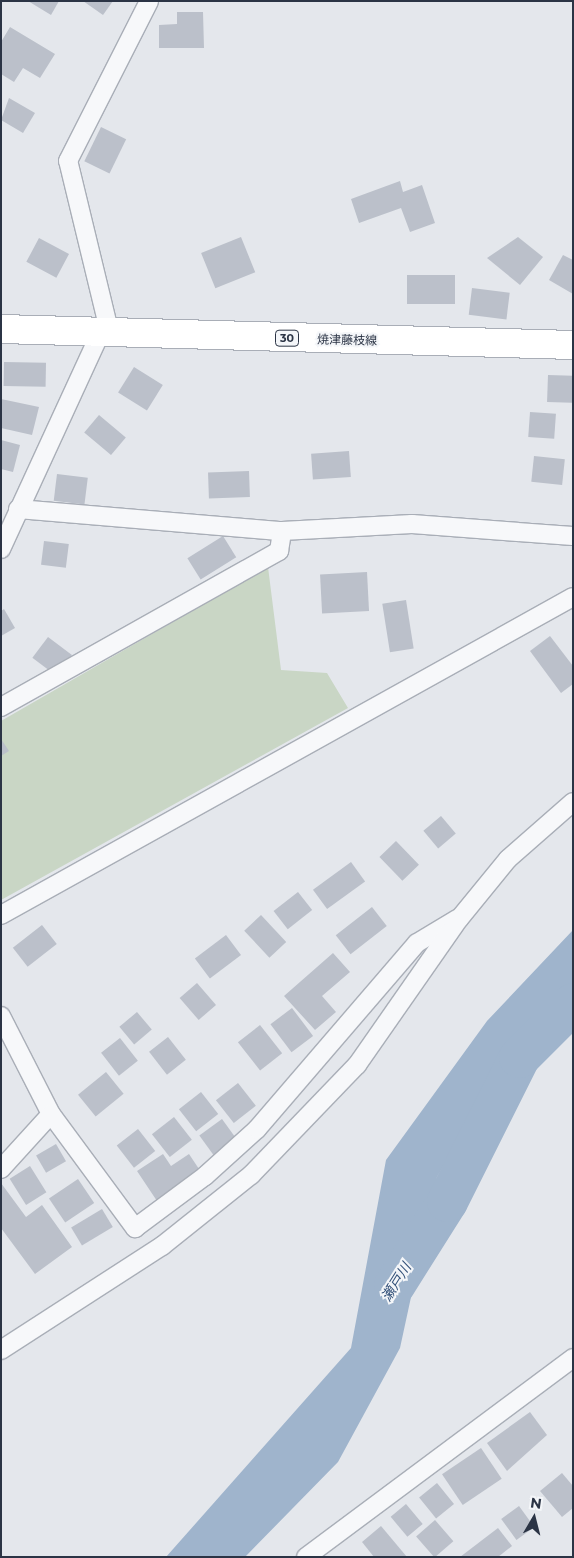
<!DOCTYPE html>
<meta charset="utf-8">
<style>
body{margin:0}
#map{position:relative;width:574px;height:1558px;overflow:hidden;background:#e4e7ec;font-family:Montserrat,"Noto Sans JP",sans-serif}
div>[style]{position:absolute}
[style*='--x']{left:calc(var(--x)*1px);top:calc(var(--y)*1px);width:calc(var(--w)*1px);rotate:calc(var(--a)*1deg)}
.green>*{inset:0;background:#c9d6c5}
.water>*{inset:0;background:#9fb4cc}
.river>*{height:41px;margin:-20.5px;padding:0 20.5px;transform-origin:20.5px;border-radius:20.5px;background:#9fb4cc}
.building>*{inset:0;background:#bbc0ca;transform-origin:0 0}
.roads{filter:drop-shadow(1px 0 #a9aeb7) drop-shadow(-1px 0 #a9aeb7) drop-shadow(0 1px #a9aeb7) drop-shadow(0 -1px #a9aeb7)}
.minor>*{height:18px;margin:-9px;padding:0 9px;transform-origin:9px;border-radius:9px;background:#f7f8fa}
.primary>*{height:28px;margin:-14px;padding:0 14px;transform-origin:14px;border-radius:14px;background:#fff}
span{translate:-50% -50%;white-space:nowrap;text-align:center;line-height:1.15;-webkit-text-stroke:4px #f4f6f9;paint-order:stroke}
.shield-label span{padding:1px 4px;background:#f4f6f9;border:1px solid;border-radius:4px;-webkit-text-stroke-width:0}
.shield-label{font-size:11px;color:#2b3445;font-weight:700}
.street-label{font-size:12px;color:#2b3445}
.water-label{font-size:14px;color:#34527a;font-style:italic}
.frame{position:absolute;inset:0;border:2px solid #2b3445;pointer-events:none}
.north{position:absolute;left:509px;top:1493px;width:50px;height:50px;-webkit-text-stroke:4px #f4f6f9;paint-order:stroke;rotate:8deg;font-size:14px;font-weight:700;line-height:20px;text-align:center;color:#2b3445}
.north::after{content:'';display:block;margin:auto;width:18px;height:22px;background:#2b3445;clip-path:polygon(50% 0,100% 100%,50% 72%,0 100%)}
</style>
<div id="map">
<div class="green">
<div style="clip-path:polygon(268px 567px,281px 670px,327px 673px,348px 708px,1px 900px,1px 721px)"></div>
</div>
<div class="water">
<div style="clip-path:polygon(573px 930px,573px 1001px,500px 1066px,437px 1177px,400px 1348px,338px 1462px,245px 1557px,166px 1557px,351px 1348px,386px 1160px,487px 1021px)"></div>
</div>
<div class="river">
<div style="--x:394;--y:1285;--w:99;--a:-57.8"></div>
<div style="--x:447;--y:1201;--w:161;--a:-63.4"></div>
<div style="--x:519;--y:1057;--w:76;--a:-45"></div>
</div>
<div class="building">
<div style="clip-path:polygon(28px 1px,59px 1px,51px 15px)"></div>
<div style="clip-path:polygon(83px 1px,113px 1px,103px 15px)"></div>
<div style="clip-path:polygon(177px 12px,203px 12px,204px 48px,159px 48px,159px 25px,177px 24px)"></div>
<div style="clip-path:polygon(10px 27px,55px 54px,40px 78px,23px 68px,14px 82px,1px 74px,1px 42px)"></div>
<div style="clip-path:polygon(9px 98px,35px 113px,23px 133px,1px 120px)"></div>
<div style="left:101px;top:127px;width:28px;height:38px;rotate:26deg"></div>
<div style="clip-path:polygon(400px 181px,403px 192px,422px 185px,435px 223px,410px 232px,401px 208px,359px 223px,351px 199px)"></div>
<div style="left:241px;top:237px;width:38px;height:43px;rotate:68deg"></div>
<div style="clip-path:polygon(518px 237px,543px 257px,520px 285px,487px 258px)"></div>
<div style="left:39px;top:238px;width:34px;height:27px;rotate:28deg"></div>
<div style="clip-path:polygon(563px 255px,573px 260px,573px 294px,549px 280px)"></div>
<div style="left:407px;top:275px;width:48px;height:29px"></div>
<div style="left:472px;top:288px;width:38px;height:27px;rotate:7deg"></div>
<div style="left:4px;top:362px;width:42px;height:24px;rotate:1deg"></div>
<div style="left:134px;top:367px;width:34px;height:30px;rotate:32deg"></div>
<div style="left:548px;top:375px;width:25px;height:27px;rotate:2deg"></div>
<div style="clip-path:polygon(1px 399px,39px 407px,32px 435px,1px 428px)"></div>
<div style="left:530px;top:412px;width:26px;height:25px;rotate:4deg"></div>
<div style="left:99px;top:415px;width:35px;height:23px;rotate:40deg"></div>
<div style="clip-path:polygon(1px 440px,20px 445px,13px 472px,1px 469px)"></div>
<div style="left:349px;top:451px;width:26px;height:38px;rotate:86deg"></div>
<div style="left:534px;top:456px;width:31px;height:26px;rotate:6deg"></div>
<div style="left:249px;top:471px;width:26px;height:41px;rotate:88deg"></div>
<div style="left:57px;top:474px;width:31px;height:27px;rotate:7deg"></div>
<div style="left:223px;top:536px;width:25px;height:42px;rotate:58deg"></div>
<div style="left:44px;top:541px;width:25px;height:24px;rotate:7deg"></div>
<div style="left:367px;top:572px;width:39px;height:47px;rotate:87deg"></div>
<div style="left:406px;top:600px;width:49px;height:24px;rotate:81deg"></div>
<div style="clip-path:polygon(4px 609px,15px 628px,1px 636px,1px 611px)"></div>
<div style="clip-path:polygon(550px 636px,573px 666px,573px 684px,561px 693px,530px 651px)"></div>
<div style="left:48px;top:637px;width:30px;height:26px;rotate:37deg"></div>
<div style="clip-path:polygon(1px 739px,9px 751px,1px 756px)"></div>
<div style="left:441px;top:816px;width:23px;height:23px;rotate:50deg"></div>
<div style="left:396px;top:841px;width:33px;height:23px;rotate:46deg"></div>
<div style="left:351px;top:862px;width:24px;height:47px;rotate:54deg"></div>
<div style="left:298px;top:892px;width:23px;height:31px;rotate:52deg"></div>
<div style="left:372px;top:907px;width:24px;height:46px;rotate:52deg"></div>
<div style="left:261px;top:915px;width:37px;height:23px;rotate:47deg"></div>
<div style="left:42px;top:925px;width:24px;height:37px;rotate:52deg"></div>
<div style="left:226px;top:935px;width:25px;height:39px;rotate:53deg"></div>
<div style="clip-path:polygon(333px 953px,350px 972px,322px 996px,336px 1012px,315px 1030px,284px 996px)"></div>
<div style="left:197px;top:983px;width:29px;height:23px;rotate:49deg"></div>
<div style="left:292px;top:1008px;width:35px;height:27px;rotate:53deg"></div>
<div style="left:137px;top:1012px;width:23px;height:23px;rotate:50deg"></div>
<div style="left:260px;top:1025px;width:36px;height:28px;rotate:52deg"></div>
<div style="left:168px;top:1037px;width:29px;height:24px;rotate:52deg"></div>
<div style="left:120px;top:1038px;width:29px;height:24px;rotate:52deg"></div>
<div style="left:106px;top:1072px;width:28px;height:36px;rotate:51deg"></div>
<div style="left:238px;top:1083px;width:29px;height:28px;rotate:52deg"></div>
<div style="left:201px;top:1092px;width:28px;height:28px;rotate:52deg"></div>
<div style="left:174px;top:1117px;width:29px;height:28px;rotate:52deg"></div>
<div style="left:222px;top:1119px;width:29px;height:28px;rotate:54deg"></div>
<div style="left:138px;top:1129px;width:28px;height:27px;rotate:52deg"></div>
<div style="left:56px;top:1144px;width:20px;height:23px;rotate:60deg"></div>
<div style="clip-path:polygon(163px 1154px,171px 1166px,189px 1154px,201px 1172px,157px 1201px,137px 1171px)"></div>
<div style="left:30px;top:1166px;width:31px;height:24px;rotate:58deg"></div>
<div style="left:78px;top:1179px;width:29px;height:35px;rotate:56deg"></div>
<div style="clip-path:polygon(1px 1183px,26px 1217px,42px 1205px,72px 1247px,35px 1274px,1px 1228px)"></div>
<div style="left:102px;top:1209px;width:21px;height:36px;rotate:59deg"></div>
<div style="clip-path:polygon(530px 1412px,547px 1435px,507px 1471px,487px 1443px)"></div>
<div style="left:481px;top:1448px;width:37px;height:47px;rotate:56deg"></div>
<div style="clip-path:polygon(562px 1473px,573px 1486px,573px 1508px,562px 1517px,540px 1491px)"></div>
<div style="left:437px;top:1483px;width:27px;height:23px;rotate:51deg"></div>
<div style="left:406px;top:1504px;width:26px;height:20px;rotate:50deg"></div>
<div style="left:519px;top:1506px;width:26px;height:22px;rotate:54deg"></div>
<div style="left:435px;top:1520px;width:28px;height:25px;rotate:49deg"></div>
<div style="clip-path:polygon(381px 1526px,407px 1557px,374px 1557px,362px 1542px)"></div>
<div style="clip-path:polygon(498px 1528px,512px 1546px,498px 1557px,460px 1557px)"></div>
</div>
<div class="roads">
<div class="minor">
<div style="--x:110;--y:334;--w:178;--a:-103.6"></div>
<div style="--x:68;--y:161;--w:179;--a:-63.1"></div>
<div style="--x:18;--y:509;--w:265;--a:4.8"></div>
<div style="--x:282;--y:531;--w:130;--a:-3.1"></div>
<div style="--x:412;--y:524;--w:161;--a:4.3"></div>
<div style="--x:1;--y:549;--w:237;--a:-65.3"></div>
<div style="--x:1;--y:707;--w:319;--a:-29.3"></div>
<div style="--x:279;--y:551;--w:20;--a:-81"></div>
<div style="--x:1;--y:915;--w:654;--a:-29.07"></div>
<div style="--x:1;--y:1016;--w:110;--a:63"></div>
<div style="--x:51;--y:1114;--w:142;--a:53.6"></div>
<div style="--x:135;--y:1228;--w:87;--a:-36.6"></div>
<div style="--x:205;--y:1176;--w:70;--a:-42.1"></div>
<div style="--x:257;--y:1129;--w:245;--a:-49.3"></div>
<div style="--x:417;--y:943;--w:47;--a:-31"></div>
<div style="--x:1;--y:1169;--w:74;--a:-47.7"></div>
<div style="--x:1;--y:1350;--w:192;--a:-32.9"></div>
<div style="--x:162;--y:1246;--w:114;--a:-38.6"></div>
<div style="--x:251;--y:1175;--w:153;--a:-46.1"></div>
<div style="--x:357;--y:1065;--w:178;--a:-55.1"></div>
<div style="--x:459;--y:919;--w:77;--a:-50.8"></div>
<div style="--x:508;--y:859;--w:86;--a:-41.2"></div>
<div style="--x:306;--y:1557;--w:333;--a:-36.7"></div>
</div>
<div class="primary">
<div style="--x:1;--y:329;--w:572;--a:1.6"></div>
</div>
</div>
<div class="shield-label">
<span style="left:287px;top:338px">30</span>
</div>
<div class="street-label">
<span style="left:347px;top:340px;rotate:1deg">焼津藤枝線</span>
</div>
<div class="water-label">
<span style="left:396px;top:1282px;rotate:-58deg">瀬戸川</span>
</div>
<div class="frame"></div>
<div class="north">N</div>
</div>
